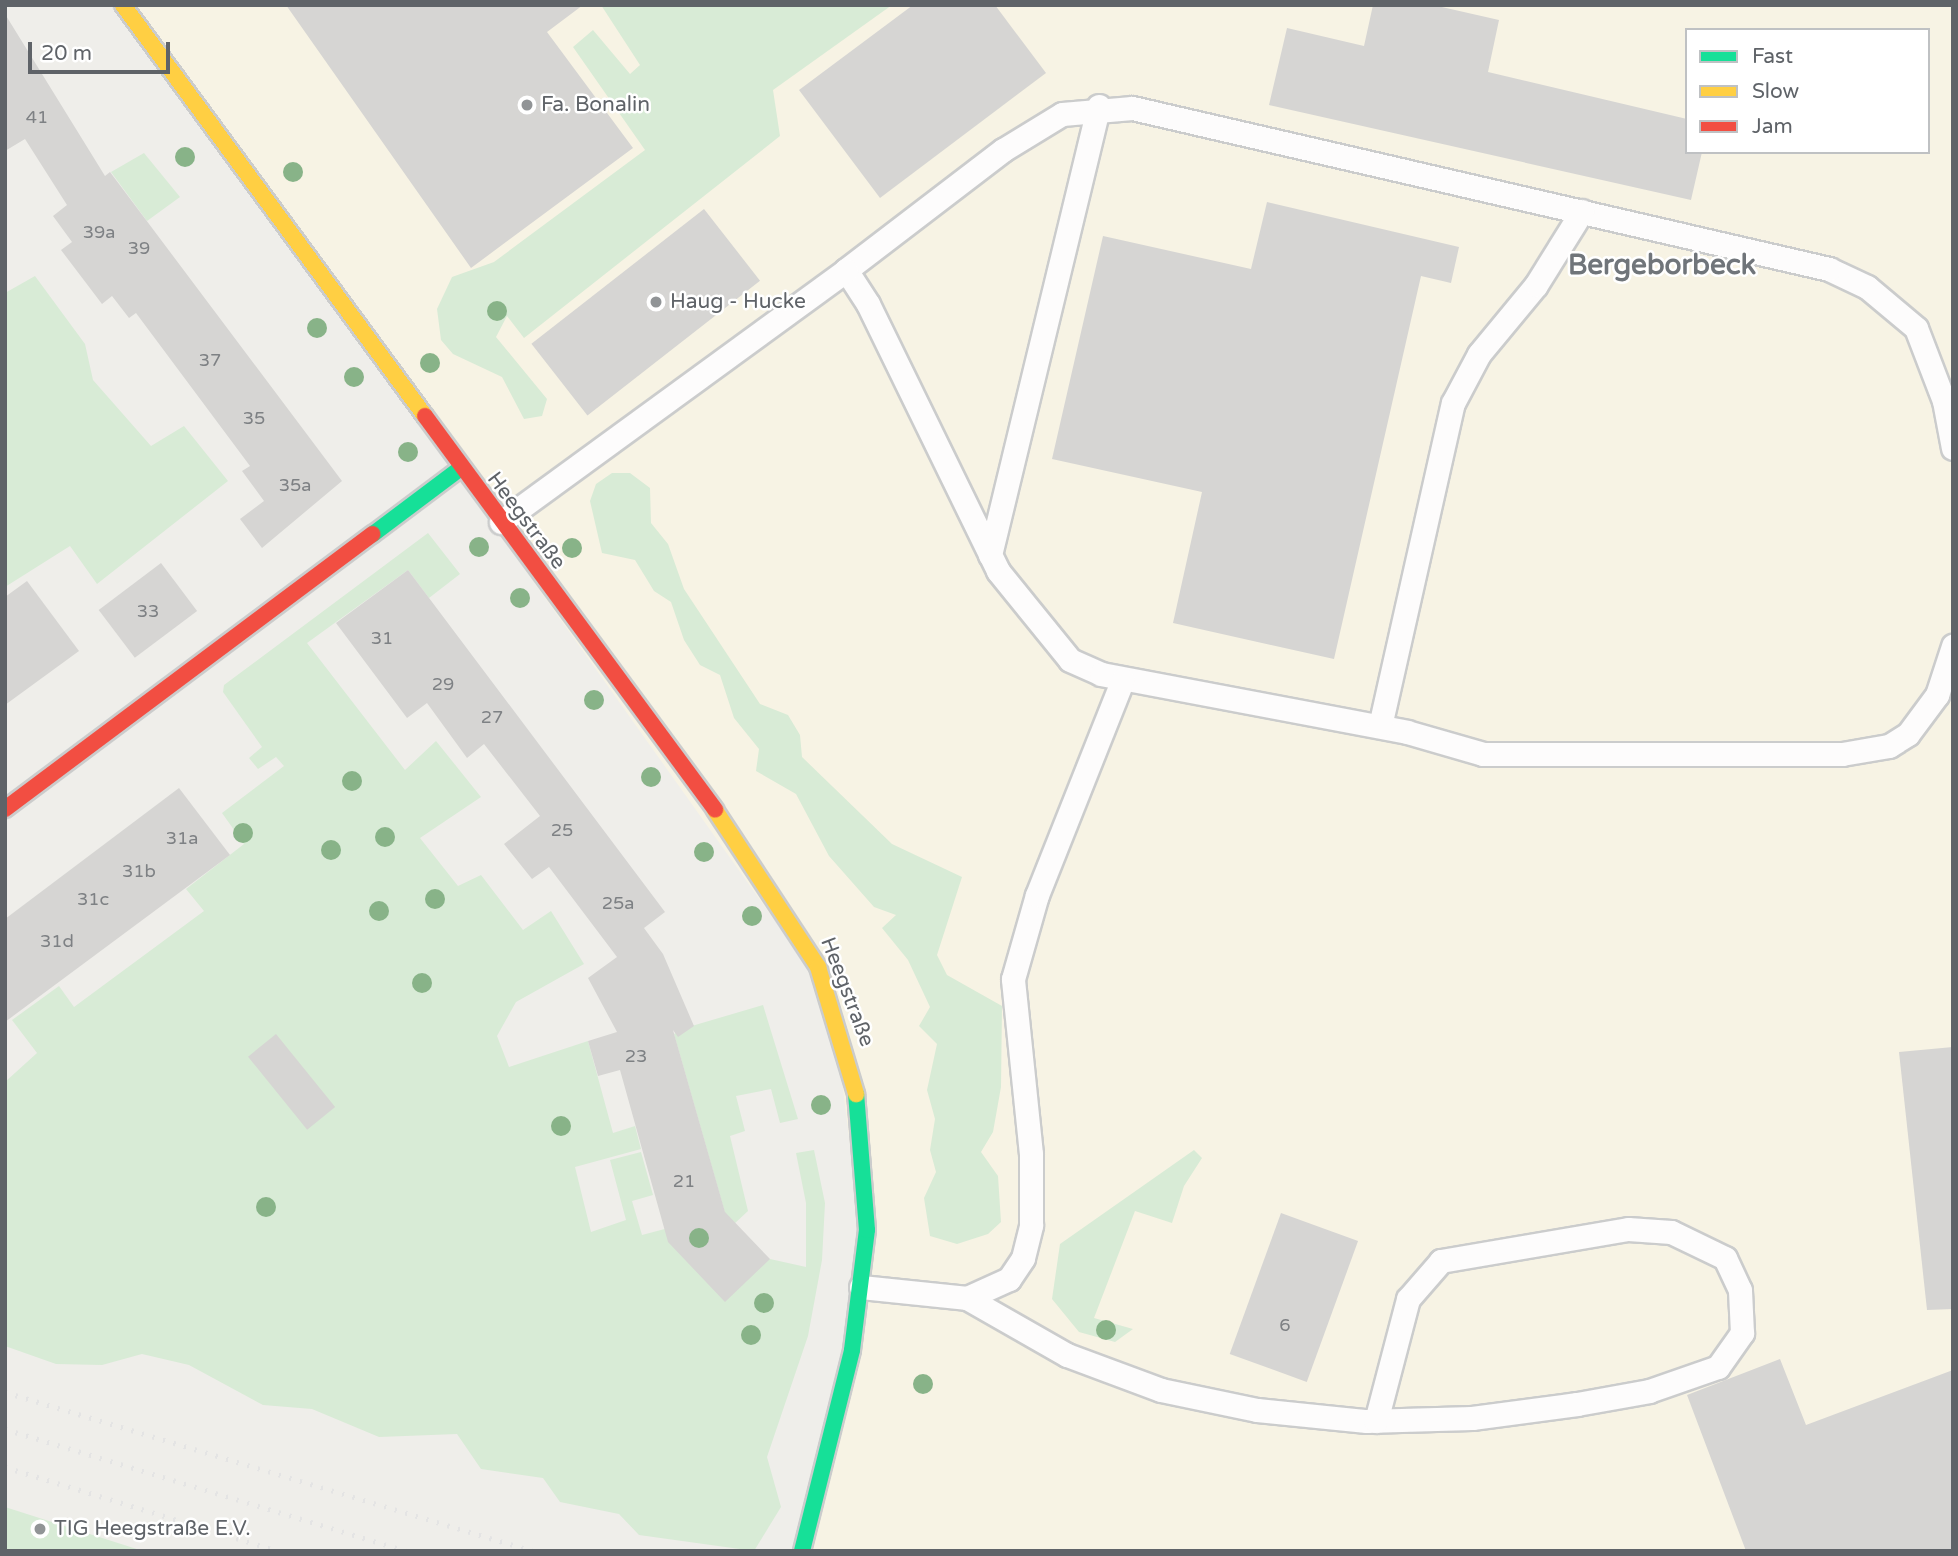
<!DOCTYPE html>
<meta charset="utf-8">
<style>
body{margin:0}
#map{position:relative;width:1958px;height:1556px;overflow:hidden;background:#efeeea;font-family:"Varela Round",sans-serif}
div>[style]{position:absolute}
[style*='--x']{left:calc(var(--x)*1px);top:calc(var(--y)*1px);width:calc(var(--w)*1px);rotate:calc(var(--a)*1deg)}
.commercial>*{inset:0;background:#f7f3e4}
.green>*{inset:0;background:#d8ebd6}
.building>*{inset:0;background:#d6d5d3;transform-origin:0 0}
.roads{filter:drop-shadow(2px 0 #cbcccc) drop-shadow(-2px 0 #cbcccc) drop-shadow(0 2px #cbcccc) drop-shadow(0 -2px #cbcccc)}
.lane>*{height:23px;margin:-11.5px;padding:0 11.5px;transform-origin:11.5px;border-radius:11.5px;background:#fdfcfc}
.fast>*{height:16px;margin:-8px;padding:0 8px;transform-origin:8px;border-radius:8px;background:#16e098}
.slow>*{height:16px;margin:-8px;padding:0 8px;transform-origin:8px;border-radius:8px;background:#ffcf43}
.jam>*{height:16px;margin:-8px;padding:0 8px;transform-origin:8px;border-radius:8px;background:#f24e42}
.rail>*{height:5px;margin-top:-2.5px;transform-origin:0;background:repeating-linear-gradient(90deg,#e4e4e4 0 2px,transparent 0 11px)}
.trees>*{width:20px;height:20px;margin:-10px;border-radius:50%;background:#88b388}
.dots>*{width:19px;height:19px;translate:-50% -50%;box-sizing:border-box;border:4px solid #fff;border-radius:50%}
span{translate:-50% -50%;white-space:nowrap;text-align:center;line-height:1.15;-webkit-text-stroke:5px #fff;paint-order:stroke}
.number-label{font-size:18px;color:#7e8184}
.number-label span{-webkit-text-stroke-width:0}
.poi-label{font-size:21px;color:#5f6368}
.left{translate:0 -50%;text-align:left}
.street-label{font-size:21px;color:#5f6368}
.district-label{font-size:28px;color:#70757a;font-weight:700}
.frame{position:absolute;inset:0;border:7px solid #5f6368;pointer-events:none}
.legend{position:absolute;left:1685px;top:28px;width:245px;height:126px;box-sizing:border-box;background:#fff;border:2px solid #bfc1c3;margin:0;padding:9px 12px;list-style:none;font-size:21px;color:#5f6368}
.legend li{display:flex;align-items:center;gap:14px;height:35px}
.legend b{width:35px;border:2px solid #bfc1c3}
.scale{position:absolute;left:28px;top:42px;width:142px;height:32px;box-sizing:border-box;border:4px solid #5f6368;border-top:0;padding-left:9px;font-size:21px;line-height:24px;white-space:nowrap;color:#5f6368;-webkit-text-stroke:5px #fff;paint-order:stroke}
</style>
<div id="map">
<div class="commercial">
<div style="clip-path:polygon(evenodd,123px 5px,1953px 5px,1953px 1551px,802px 1551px,864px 1258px,832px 1001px,123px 5px,1687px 30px,1928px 30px,1928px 152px,1687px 152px,1687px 30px)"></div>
</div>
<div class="green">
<div style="clip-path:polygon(601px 5px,892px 5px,773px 90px,780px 136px,524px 338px,507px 316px,496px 337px,547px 399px,542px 416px,524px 419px,502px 377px,453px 354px,441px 340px,437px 309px,452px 277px,494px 262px,645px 150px,573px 47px,593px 30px,630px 74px,640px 65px)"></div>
<div style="clip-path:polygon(144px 153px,180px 197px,147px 221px,111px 172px)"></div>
<div style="clip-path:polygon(35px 276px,85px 344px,93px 380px,151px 446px,184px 426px,228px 481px,97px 584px,70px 546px,5px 587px,5px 293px)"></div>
<div style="clip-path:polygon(612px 473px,630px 473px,650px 488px,651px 523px,668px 544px,684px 589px,760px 704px,788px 715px,800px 735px,802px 757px,892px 844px,962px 877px,937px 955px,947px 975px,1002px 1006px,1001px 1087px,993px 1132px,981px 1152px,998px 1176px,1001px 1222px,988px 1234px,957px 1244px,930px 1236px,924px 1198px,936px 1172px,930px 1150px,935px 1119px,927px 1090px,937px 1044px,919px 1026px,930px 1007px,908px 960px,882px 928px,896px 915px,874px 907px,829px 856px,796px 794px,756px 771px,759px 749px,734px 718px,720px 675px,700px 665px,684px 640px,671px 602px,654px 591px,635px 560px,602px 553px,590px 501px,596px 484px)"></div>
<div style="clip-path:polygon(428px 533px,460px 574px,429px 598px,408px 570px,307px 643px,405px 770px,436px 741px,481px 797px,420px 838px,458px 886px,481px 875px,523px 930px,551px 911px,584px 964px,516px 1002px,497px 1036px,509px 1067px,588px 1041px,613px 1133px,635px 1126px,641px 1149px,575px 1167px,591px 1232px,626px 1220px,610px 1160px,641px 1152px,653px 1195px,632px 1201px,642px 1235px,725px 1213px,674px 1034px,685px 1028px,763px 1005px,798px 1119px,780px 1123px,771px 1089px,736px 1096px,745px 1131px,730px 1136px,748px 1211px,690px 1265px,770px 1259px,806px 1267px,806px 1203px,796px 1153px,814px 1150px,825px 1203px,822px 1260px,808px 1336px,767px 1457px,781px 1507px,754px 1551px,639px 1535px,619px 1514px,560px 1502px,543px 1478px,481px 1469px,457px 1434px,379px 1437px,312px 1409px,263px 1405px,189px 1365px,142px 1354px,102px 1365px,56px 1364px,5px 1346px,5px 1082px,37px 1053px,12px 1020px,59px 986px,74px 1007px,204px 911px,186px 889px,244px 844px,222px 813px,284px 766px,276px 757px,258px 769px,249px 758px,262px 747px,223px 692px,224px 685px)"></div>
<div style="clip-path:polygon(1194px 1150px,1202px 1158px,1184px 1186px,1172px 1223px,1135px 1211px,1094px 1318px,1133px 1329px,1115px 1342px,1079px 1332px,1052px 1299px,1060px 1244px)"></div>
<div style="clip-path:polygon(5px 1507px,143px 1551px,5px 1551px)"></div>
</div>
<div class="building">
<div style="clip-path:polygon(286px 5px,583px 5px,547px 32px,633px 148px,471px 268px)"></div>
<div style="clip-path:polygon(913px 5px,995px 5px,1046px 73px,880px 198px,799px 90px)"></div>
<div style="clip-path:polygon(1373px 5px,1433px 5px,1499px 20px,1488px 72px,1687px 119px,1687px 152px,1702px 152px,1691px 200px,1269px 105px,1287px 28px,1364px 46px)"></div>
<div style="clip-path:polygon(5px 14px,105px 176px,110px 172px,342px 481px,262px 548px,240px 519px,264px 501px,242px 471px,250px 466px,136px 313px,129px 318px,112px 296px,102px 304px,61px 250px,72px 242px,53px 216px,67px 205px,25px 139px,5px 151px)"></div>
<div style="clip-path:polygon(1267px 202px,1459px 247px,1451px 283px,1421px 276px,1334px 659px,1173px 623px,1202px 492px,1052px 459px,1103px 236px,1251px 269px)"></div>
<div style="left:704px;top:209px;width:91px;height:219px;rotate:52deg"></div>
<div style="left:161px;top:563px;width:60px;height:78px;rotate:53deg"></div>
<div style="clip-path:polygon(408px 570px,665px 912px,644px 928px,663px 954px,694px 1026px,678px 1037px,673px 1030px,725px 1212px,770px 1259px,725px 1302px,668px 1242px,620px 1070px,598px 1076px,588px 1041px,617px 1032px,588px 978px,617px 957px,549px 867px,532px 879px,504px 844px,540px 816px,484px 744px,467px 758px,427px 703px,407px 718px,336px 623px)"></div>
<div style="clip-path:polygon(27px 581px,79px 651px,5px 705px,5px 597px)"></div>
<div style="clip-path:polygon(179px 788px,230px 855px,5px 1022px,5px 919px)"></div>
<div style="left:276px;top:1034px;width:94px;height:36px;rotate:51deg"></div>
<div style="clip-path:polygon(1953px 1047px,1953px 1309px,1927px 1310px,1899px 1052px)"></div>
<div style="left:1281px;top:1213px;width:82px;height:150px;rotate:20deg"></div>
<div style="clip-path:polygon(1780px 1359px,1806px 1425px,1953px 1370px,1953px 1551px,1746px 1551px,1687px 1395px)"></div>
</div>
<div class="roads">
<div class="lane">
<div style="--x:1953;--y:448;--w:48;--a:-100.8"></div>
<div style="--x:1944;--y:401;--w:78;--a:-111"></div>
<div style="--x:1916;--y:328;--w:64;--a:-140.1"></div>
<div style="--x:1867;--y:287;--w:42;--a:-154.7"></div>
<div style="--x:1829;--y:269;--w:715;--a:-166.99"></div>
<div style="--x:1132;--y:108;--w:70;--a:175.1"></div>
<div style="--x:1062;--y:114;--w:69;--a:148.6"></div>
<div style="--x:1003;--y:150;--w:198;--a:142.6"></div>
<div style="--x:846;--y:270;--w:40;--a:57.1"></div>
<div style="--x:868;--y:304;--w:297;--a:64"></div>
<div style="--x:998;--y:571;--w:114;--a:51"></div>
<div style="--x:1070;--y:660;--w:34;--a:24"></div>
<div style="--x:1101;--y:674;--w:311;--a:10.7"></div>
<div style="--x:1407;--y:732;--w:79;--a:16.1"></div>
<div style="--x:1483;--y:754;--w:359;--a:0"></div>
<div style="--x:1842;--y:754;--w:48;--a:-9.7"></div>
<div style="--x:1889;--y:746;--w:22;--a:-32"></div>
<div style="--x:1908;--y:734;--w:49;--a:-53.4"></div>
<div style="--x:1937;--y:695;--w:52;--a:-71.9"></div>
<div style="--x:501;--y:522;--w:427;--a:-36.1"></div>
<div style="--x:990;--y:555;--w:462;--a:-76.4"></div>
<div style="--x:1380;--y:726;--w:331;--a:-77.3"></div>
<div style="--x:1453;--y:403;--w:55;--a:-62"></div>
<div style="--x:1479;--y:354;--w:89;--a:-50.4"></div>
<div style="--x:1536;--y:285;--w:87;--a:-58.1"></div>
<div style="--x:861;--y:1287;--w:107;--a:5.9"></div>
<div style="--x:967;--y:1298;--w:46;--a:-24.3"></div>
<div style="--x:1009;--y:1279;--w:25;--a:-56"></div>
<div style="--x:1023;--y:1258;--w:34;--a:-76"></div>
<div style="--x:1031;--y:1225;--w:71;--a:-90"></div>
<div style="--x:1031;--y:1154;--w:176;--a:-95.9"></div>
<div style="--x:1013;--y:979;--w:87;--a:-74.1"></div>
<div style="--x:1037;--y:895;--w:232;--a:-68.3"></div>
<div style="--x:967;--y:1298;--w:115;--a:29.7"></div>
<div style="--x:1067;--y:1355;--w:100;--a:20.4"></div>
<div style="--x:1161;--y:1390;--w:98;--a:11.8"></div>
<div style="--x:1257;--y:1410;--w:110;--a:5.8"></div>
<div style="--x:1366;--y:1421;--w:106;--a:-1.6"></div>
<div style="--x:1472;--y:1418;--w:106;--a:-7.6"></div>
<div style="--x:1577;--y:1404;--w:73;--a:-10.2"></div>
<div style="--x:1649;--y:1391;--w:73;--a:-19.2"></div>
<div style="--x:1718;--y:1367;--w:42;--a:-54.8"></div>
<div style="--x:1742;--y:1333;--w:43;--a:-92.7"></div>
<div style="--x:1740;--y:1290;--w:35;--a:-115"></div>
<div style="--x:1725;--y:1258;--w:60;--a:-154.3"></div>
<div style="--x:1671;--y:1232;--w:43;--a:-176"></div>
<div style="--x:1628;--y:1229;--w:190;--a:170.3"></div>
<div style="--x:1441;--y:1261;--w:50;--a:131"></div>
<div style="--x:1408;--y:1299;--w:126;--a:104.7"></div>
</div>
<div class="fast">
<div style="--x:373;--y:534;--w:110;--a:-36.9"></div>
<div style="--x:802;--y:1551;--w:207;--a:-76"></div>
<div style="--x:852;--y:1350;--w:121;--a:-82.9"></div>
<div style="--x:867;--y:1230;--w:136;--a:-94.6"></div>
</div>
<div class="slow">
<div style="--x:123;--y:5;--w:510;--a:53.69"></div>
<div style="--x:715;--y:810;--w:188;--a:56.7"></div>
<div style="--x:818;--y:967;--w:133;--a:73.3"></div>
</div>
<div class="jam">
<div style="--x:425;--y:416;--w:489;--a:53.6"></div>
<div style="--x:5;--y:809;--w:459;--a:-36.8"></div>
</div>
</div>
<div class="rail">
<div style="--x:5;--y:1392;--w:551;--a:16.76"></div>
<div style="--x:5;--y:1429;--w:420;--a:16.9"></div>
<div style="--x:5;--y:1467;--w:286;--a:17.1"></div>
</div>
<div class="trees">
<div style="left:185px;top:157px"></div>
<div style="left:293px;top:172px"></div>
<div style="left:497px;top:311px"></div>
<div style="left:317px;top:328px"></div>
<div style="left:430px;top:363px"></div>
<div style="left:354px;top:377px"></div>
<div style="left:408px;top:452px"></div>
<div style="left:479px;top:547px"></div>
<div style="left:572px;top:548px"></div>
<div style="left:520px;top:598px"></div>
<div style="left:594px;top:700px"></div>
<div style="left:651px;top:777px"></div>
<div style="left:352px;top:781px"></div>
<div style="left:243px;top:833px"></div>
<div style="left:385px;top:837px"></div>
<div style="left:331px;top:850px"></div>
<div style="left:704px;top:852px"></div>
<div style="left:435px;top:899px"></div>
<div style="left:379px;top:911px"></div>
<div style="left:752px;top:916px"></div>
<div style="left:422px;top:983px"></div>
<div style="left:821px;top:1105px"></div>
<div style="left:561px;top:1126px"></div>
<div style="left:266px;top:1207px"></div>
<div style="left:699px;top:1238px"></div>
<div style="left:764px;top:1303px"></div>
<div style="left:1106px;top:1330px"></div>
<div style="left:751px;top:1335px"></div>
<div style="left:923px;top:1384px"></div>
</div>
<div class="dots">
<div style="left:527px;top:105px;background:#919496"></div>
<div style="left:656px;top:302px;background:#919496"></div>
<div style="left:40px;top:1529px;background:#919496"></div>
</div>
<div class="number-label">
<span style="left:37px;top:117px">41</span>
<span style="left:99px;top:232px">39a</span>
<span style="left:139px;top:248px">39</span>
<span style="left:210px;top:360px">37</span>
<span style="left:254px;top:418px">35</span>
<span style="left:295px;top:485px">35a</span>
<span style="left:148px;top:611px">33</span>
<span style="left:382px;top:638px">31</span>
<span style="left:443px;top:684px">29</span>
<span style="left:492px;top:717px">27</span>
<span style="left:562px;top:830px">25</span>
<span style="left:182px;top:838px">31a</span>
<span style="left:139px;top:871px">31b</span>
<span style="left:93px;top:899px">31c</span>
<span style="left:618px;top:903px">25a</span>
<span style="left:57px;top:941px">31d</span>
<span style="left:636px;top:1056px">23</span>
<span style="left:684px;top:1181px">21</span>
<span style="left:1285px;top:1325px">6</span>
</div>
<div class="poi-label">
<span class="left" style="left:541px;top:105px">Fa. Bonalin</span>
<span class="left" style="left:670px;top:302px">Haug - Hucke</span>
<span class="left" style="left:54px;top:1529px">TIG Heegstraße E.V.</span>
</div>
<div class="street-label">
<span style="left:526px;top:521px;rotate:53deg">Heegstraße</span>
<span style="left:847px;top:992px;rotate:69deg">Heegstraße</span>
</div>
<div class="district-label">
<span style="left:1662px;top:265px">Bergeborbeck</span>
</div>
<div class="frame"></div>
<ul class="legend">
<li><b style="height:9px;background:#16e098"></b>Fast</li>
<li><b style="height:9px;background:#ffcf43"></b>Slow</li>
<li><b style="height:9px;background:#f24e42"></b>Jam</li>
</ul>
<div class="scale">20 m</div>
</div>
